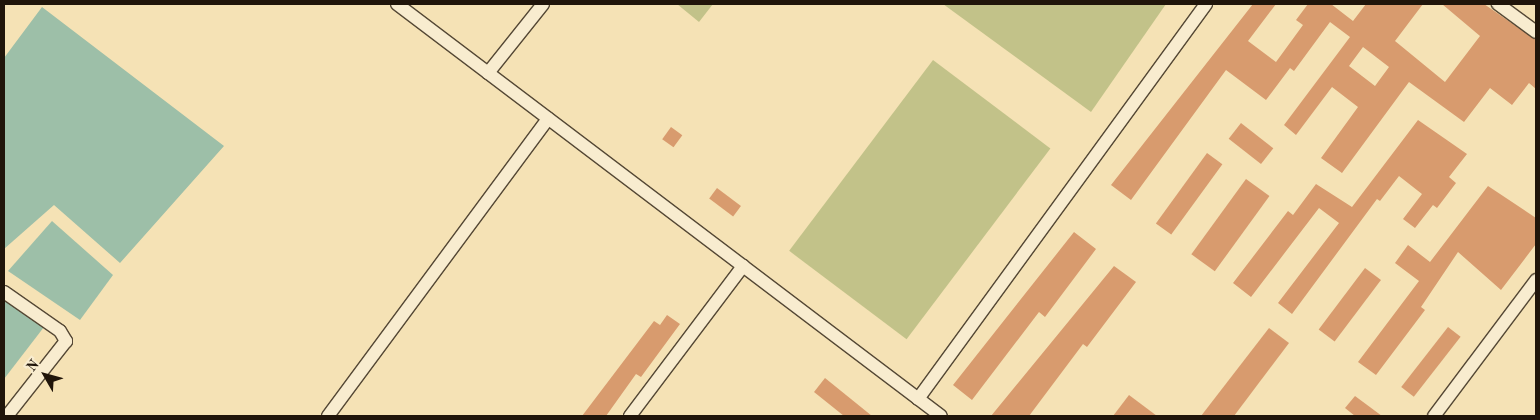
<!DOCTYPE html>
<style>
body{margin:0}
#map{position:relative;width:1540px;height:420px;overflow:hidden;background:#f5e2b5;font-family:"Old Standard TT",serif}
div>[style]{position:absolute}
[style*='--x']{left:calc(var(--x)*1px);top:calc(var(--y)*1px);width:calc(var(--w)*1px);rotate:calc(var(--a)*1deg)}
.green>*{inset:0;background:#c2c289;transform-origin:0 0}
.water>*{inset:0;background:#9dbfa8}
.building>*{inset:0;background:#d89b6e;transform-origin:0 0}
.roads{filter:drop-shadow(1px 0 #554835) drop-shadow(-1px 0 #554835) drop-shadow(0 1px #554835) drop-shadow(0 -1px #554835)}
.street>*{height:12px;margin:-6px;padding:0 6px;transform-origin:6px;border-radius:6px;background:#f8eccf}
span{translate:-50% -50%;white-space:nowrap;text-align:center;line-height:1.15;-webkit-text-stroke:4px #f8eccf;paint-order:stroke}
.frame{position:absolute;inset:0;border:5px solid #20150a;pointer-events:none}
.north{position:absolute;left:20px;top:350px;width:50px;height:50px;-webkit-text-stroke:4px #f8eccf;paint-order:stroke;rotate:308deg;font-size:14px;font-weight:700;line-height:20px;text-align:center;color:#20150a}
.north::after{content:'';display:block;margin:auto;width:18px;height:22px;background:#20150a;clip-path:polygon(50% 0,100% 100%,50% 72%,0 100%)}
</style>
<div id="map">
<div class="green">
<div style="clip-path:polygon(677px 4px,713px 4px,699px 22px)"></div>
<div style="clip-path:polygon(943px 4px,1166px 4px,1091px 112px)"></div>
<div style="left:933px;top:60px;width:147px;height:239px;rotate:37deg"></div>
</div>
<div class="water">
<div style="clip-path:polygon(42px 7px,224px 146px,120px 263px,54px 205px,4px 249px,4px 58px)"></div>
<div style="clip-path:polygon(52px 221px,113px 275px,80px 320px,8px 271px)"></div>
<div style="clip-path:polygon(4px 298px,44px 327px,4px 379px)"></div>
</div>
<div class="building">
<div style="clip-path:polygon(evenodd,1253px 4px,1276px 4px,1248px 41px,1276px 62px,1303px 25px,1296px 20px,1308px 4px,1331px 4px,1353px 21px,1366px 4px,1423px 4px,1395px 41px,1445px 82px,1480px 36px,1442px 4px,1484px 4px,1536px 40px,1536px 89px,1529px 83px,1512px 105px,1490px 88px,1464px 122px,1409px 82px,1342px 173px,1321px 158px,1358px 107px,1332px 87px,1296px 135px,1284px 125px,1350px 37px,1330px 22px,1294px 71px,1290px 68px,1266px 100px,1226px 70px,1131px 200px,1111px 185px,1253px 4px,1363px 47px,1389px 67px,1375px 86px,1349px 66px,1363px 47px)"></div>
<div style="clip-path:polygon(1418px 120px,1467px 154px,1449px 177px,1456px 183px,1437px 208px,1433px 205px,1415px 228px,1403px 219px,1422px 194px,1399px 176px,1380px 201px,1377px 199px,1292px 314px,1278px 303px,1339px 223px,1319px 208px,1251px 297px,1233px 283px,1288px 211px,1293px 215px,1316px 184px,1352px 207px)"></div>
<div style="left:1241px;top:123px;width:41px;height:20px;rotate:38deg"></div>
<div style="left:671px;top:127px;width:14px;height:15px;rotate:36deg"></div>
<div style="left:1207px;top:153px;width:19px;height:87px;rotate:36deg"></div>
<div style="left:1246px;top:179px;width:29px;height:93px;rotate:36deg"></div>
<div style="clip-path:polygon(1488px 186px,1536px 218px,1536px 244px,1501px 290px,1458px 252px,1421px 307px,1425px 310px,1376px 375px,1358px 362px,1419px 281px,1395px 263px,1408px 245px,1430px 262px)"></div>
<div style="left:717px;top:188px;width:30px;height:13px;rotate:37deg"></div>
<div style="clip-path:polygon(1074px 232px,1096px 249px,1045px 317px,1039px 312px,972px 400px,953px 385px)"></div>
<div style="clip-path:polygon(1114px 266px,1136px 282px,1087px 347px,1083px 344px,1029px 416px,991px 416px)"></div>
<div style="left:1365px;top:268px;width:20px;height:77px;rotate:37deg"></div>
<div style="clip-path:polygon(667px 315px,680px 324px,641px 377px,636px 374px,606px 416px,582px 416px,654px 321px,660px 325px)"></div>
<div style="left:1448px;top:327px;width:16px;height:76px;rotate:38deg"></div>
<div style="clip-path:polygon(1269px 328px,1289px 343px,1234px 416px,1201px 416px)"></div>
<div style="clip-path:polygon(825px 378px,872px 416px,844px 416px,814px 392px)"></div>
<div style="clip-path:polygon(1129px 395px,1157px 416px,1113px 416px)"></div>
<div style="clip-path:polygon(1355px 396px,1382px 416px,1355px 416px,1345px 408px)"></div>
</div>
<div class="roads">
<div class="street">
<div style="--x:397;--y:4;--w:682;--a:37.14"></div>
<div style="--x:1498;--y:4;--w:47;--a:36.4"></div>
<div style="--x:488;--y:73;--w:88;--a:-51.4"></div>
<div style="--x:4;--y:292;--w:68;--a:34.9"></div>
<div style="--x:60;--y:331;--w:12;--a:59"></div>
<div style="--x:66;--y:341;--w:95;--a:128.2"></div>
<div style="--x:918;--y:399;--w:489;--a:-53.9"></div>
<div style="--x:328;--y:416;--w:370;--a:-53.5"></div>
<div style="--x:630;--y:416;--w:188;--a:-53"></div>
<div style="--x:1434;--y:416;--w:170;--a:-53.1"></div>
</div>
</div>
<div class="frame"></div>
<div class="north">N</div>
</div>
